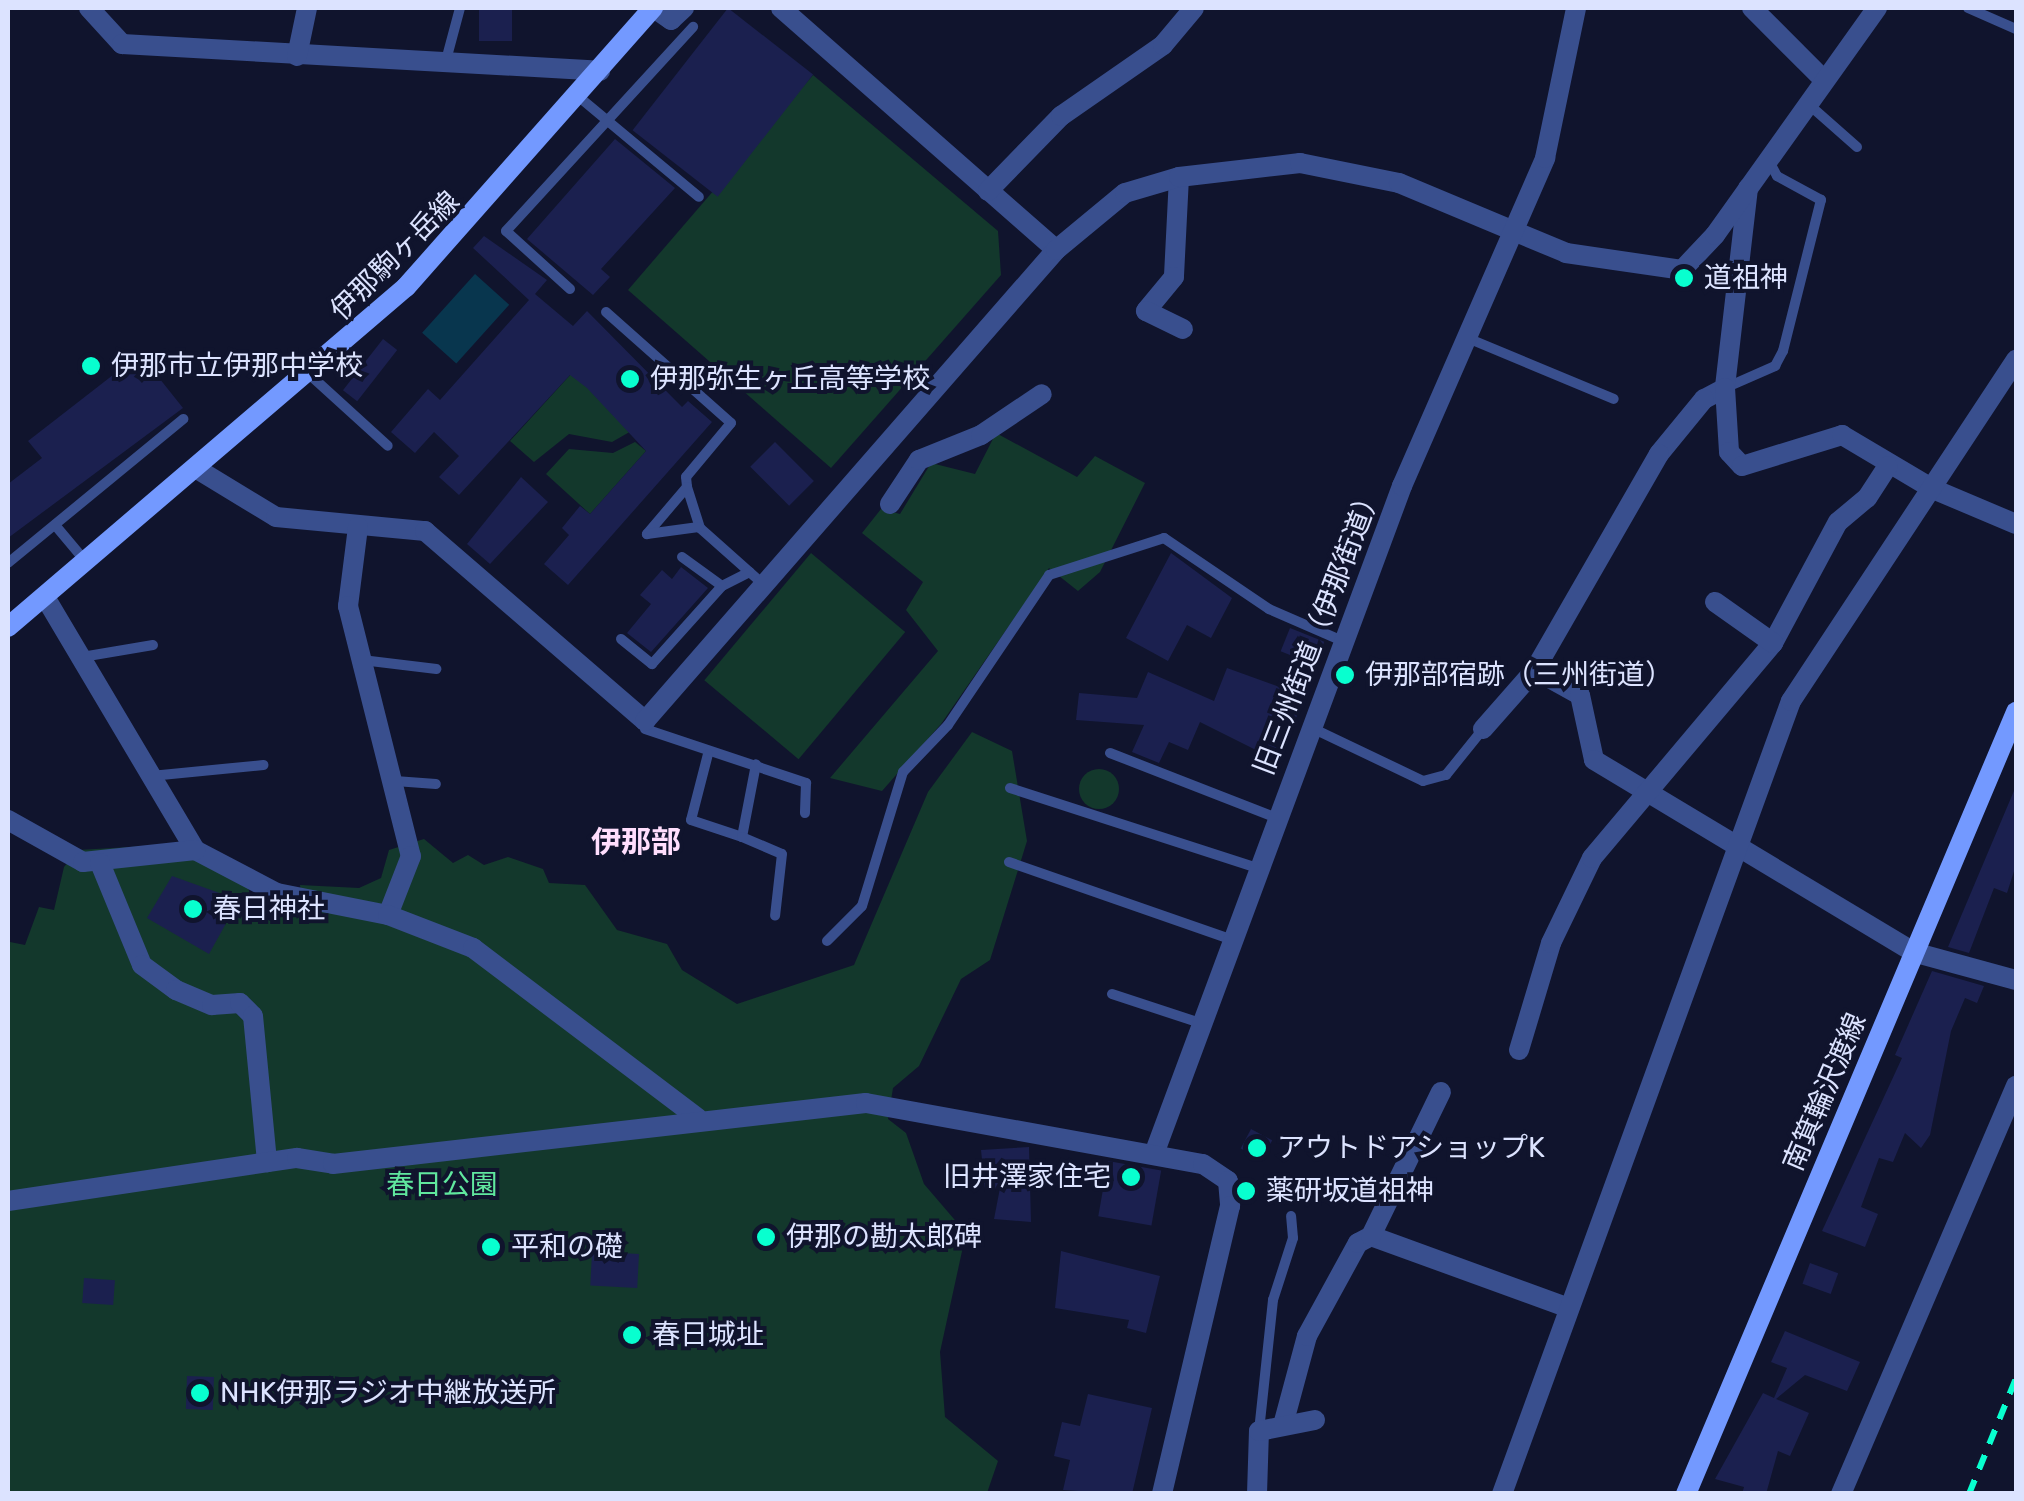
<!DOCTYPE html>
<meta charset="utf-8">
<style>
body{margin:0}
#map{position:relative;width:2024px;height:1501px;overflow:hidden;background:#10142d;font-family:Rubik,"Noto Sans JP",sans-serif}
div>[style]{position:absolute}
[style*='--x']{left:calc(var(--x)*1px);top:calc(var(--y)*1px);width:calc(var(--w)*1px);rotate:calc(var(--a)*1deg)}
.green>*{inset:0;background:#13382c;transform-origin:0 0}
.round{border-radius:50%}
.water>*{inset:0;background:#08364e;transform-origin:0 0}
.building>*{inset:0;background:#1b204f;transform-origin:0 0}
.service>*{height:10px;margin:-5px;padding:0 5px;transform-origin:5px;border-radius:5px;background:#394f8e}
.minor>*{height:20px;margin:-10px;padding:0 10px;transform-origin:10px;border-radius:10px;background:#394f8e}
.secondary>*{height:20px;margin:-10px;padding:0 10px;transform-origin:10px;border-radius:10px;background:#7399ff}
.rail>*{height:6px;margin-top:-3px;transform-origin:0;background:repeating-linear-gradient(90deg,#08ffcf 0 15px,transparent 0 27px)}
.dots>*{width:28px;height:28px;translate:-50% -50%;box-sizing:border-box;border:5px solid #10142d;border-radius:50%}
span{translate:-50% -50%;white-space:nowrap;text-align:center;line-height:1.15;-webkit-text-stroke:8px #10142d;paint-order:stroke}
.street-label{font-size:28px;color:#dce3ff}
.poi-label{font-size:28px;color:#dce3ff}
.left{translate:0 -50%;text-align:left}
.right{translate:-100% -50%;text-align:right}
.park-label{font-size:28px;color:#60e79e}
.neighbourhood-label{font-size:30px;color:#ffdefd;font-weight:700}
.frame{position:absolute;inset:0;border:10px solid #dce3ff;pointer-events:none}
</style>
<div id="map">
<div class="green">
<div style="clip-path:polygon(813px 75px,998px 231px,1001px 275px,831px 468px,628px 290px)"></div>
<div style="clip-path:polygon(572px 373px,633px 430px,612px 442px,569px 434px,534px 462px,510px 441px)"></div>
<div style="clip-path:polygon(996px 433px,1077px 477px,1095px 456px,1145px 483px,1100px 572px,1078px 591px,1049px 568px,941px 724px,882px 791px,830px 778px,938px 651px,906px 610px,923px 582px,862px 533px,881px 509px,900px 514px,931px 463px,975px 474px)"></div>
<div style="clip-path:polygon(635px 442px,646px 451px,590px 514px,546px 474px,569px 449px,613px 453px)"></div>
<div style="left:811px;top:553px;width:123px;height:166px;rotate:40deg"></div>
<div style="clip-path:polygon(972px 732px,1012px 751px,1027px 841px,990px 960px,961px 979px,919px 1066px,893px 1088px,888px 1119px,906px 1133px,924px 1184px,966px 1233px,940px 1352px,945px 1417px,998px 1461px,987px 1493px,8px 1494px,8px 949px,10px 942px,25px 945px,39px 907px,54px 910px,64px 867px,78px 850px,182px 844px,244px 868px,253px 910px,270px 921px,303px 905px,300px 885px,359px 888px,381px 878px,389px 850px,424px 839px,453px 863px,468px 855px,484px 865px,508px 857px,543px 869px,549px 883px,585px 885px,617px 930px,667px 944px,682px 970px,737px 1004px,854px 965px,928px 792px)"></div>
<div class="round" style="left:1079px;top:769px;width:40px;height:40px"></div>
</div>
<div class="water">
<div style="left:475px;top:274px;width:46px;height:79px;rotate:42deg"></div>
</div>
<div class="building">
<div style="left:479px;top:8px;width:33px;height:33px"></div>
<div style="left:728px;top:8px;width:108px;height:155px;rotate:38deg"></div>
<div style="clip-path:polygon(615px 139px,675px 188px,601px 269px,610px 277px,593px 295px,527px 239px)"></div>
<div style="clip-path:polygon(484px 236px,547px 280px,535px 294px,573px 326px,587px 311px,682px 407px,688px 401px,712px 422px,568px 585px,544px 564px,569px 535px,562px 528px,580px 506px,590px 514px,646px 451px,587px 388px,570px 375px,459px 495px,439px 477px,459px 456px,434px 432px,415px 453px,391px 432px,428px 389px,440px 400px,529px 300px,473px 248px)"></div>
<div style="left:383px;top:339px;width:18px;height:65px;rotate:38deg"></div>
<div style="clip-path:polygon(140px 354px,183px 408px,8px 538px,8px 484px,42px 458px,28px 441px)"></div>
<div style="left:775px;top:442px;width:55px;height:35px;rotate:45deg"></div>
<div style="clip-path:polygon(521px 477px,548px 502px,490px 564px,467px 544px)"></div>
<div style="clip-path:polygon(1171px 553px,1232px 598px,1211px 638px,1187px 625px,1168px 661px,1126px 638px)"></div>
<div style="clip-path:polygon(681px 567px,708px 588px,651px 652px,627px 633px,651px 604px,640px 595px,662px 570px,672px 579px)"></div>
<div style="left:1290px;top:628px;width:37px;height:25px;rotate:22deg"></div>
<div style="clip-path:polygon(1227px 668px,1307px 697px,1274px 759px,1200px 722px,1188px 750px,1169px 742px,1159px 763px,1132px 752px,1144px 725px,1076px 720px,1079px 693px,1137px 698px,1148px 672px,1214px 701px)"></div>
<div style="clip-path:polygon(2016px 786px,2016px 865px,2007px 893px,1994px 888px,1969px 953px,1948px 947px)"></div>
<div style="clip-path:polygon(172px 876px,239px 900px,209px 954px,147px 918px)"></div>
<div style="clip-path:polygon(1932px 971px,1984px 986px,1977px 1003px,1965px 998px,1951px 1031px,1930px 1135px,1921px 1148px,1905px 1133px,1893px 1162px,1879px 1158px,1861px 1207px,1878px 1214px,1865px 1247px,1822px 1231px,1902px 1058px,1895px 1055px)"></div>
<div style="left:1251px;top:1129px;width:24px;height:22px;rotate:28deg"></div>
<div style="clip-path:polygon(1029px 1147px,1031px 1222px,994px 1219px,1000px 1188px,985px 1189px,981px 1150px)"></div>
<div style="left:1108px;top:1161px;width:54px;height:56px;rotate:10deg"></div>
<div style="clip-path:polygon(1061px 1251px,1160px 1276px,1146px 1333px,1127px 1328px,1129px 1320px,1055px 1308px)"></div>
<div style="left:639px;top:1254px;width:34px;height:47px;rotate:93deg"></div>
<div style="left:1810px;top:1263px;width:30px;height:22px;rotate:20deg"></div>
<div style="left:84px;top:1278px;width:31px;height:25px;rotate:4deg"></div>
<div style="clip-path:polygon(1785px 1331px,1860px 1362px,1847px 1391px,1805px 1375px,1776px 1399px,1809px 1413px,1790px 1456px,1778px 1451px,1766px 1494px,1742px 1494px,1744px 1487px,1715px 1479px,1763px 1393px,1774px 1398px,1787px 1368px,1771px 1362px)"></div>
<div style="left:187px;top:1376px;width:27px;height:33px;rotate:2deg"></div>
<div style="clip-path:polygon(1088px 1394px,1152px 1408px,1132px 1494px,1063px 1490px,1070px 1460px,1054px 1456px,1062px 1422px,1080px 1426px)"></div>
</div>
<div class="service">
<div style="--x:1968;--y:8;--w:52;--a:23.6"></div>
<div style="--x:445;--y:64;--w:58;--a:-75"></div>
<div style="--x:579;--y:97;--w:156;--a:39.8"></div>
<div style="--x:1806;--y:102;--w:68;--a:41.4"></div>
<div style="--x:570;--y:289;--w:86;--a:-137.8"></div>
<div style="--x:506;--y:231;--w:277;--a:-47.5"></div>
<div style="--x:606;--y:312;--w:167;--a:41.6"></div>
<div style="--x:731;--y:423;--w:70;--a:129.8"></div>
<div style="--x:686;--y:477;--w:10;--a:84"></div>
<div style="--x:687;--y:487;--w:43;--a:72.4"></div>
<div style="--x:700;--y:528;--w:84;--a:41.6"></div>
<div style="--x:1465;--y:337;--w:161;--a:22.6"></div>
<div style="--x:310;--y:375;--w:105;--a:42.3"></div>
<div style="--x:1725;--y:388;--w:55;--a:-23.7"></div>
<div style="--x:1775;--y:366;--w:17;--a:-62"></div>
<div style="--x:1783;--y:351;--w:156;--a:-75.9"></div>
<div style="--x:1821;--y:200;--w:50;--a:-151.4"></div>
<div style="--x:1777;--y:176;--w:19;--a:-118"></div>
<div style="--x:687;--y:487;--w:62;--a:130.4"></div>
<div style="--x:647;--y:534;--w:52;--a:-7.7"></div>
<div style="--x:55;--y:525;--w:48;--a:50"></div>
<div style="--x:682;--y:557;--w:49;--a:35.9"></div>
<div style="--x:722;--y:586;--w:31;--a:-27"></div>
<div style="--x:8;--y:563;--w:227;--a:-39.4"></div>
<div style="--x:621;--y:639;--w:40;--a:39"></div>
<div style="--x:652;--y:664;--w:105;--a:-48.1"></div>
<div style="--x:82;--y:657;--w:72;--a:-9.6"></div>
<div style="--x:362;--y:660;--w:75;--a:6.9"></div>
<div style="--x:1312;--y:728;--w:123;--a:25.5"></div>
<div style="--x:1423;--y:781;--w:24;--a:-15"></div>
<div style="--x:1446;--y:775;--w:59;--a:-51.2"></div>
<div style="--x:645;--y:729;--w:170;--a:18.5"></div>
<div style="--x:806;--y:783;--w:30;--a:92"></div>
<div style="--x:1110;--y:753;--w:179;--a:21.3"></div>
<div style="--x:708;--y:754;--w:68;--a:104.4"></div>
<div style="--x:691;--y:820;--w:54;--a:18.4"></div>
<div style="--x:742;--y:837;--w:74;--a:-79.1"></div>
<div style="--x:151;--y:776;--w:113;--a:-5.6"></div>
<div style="--x:395;--y:781;--w:41;--a:4.2"></div>
<div style="--x:1010;--y:788;--w:260;--a:17.9"></div>
<div style="--x:742;--y:837;--w:43;--a:23"></div>
<div style="--x:782;--y:854;--w:62;--a:96.4"></div>
<div style="--x:1009;--y:862;--w:234;--a:19.2"></div>
<div style="--x:827;--y:941;--w:49;--a:-45"></div>
<div style="--x:862;--y:906;--w:140;--a:-73"></div>
<div style="--x:903;--y:772;--w:65;--a:-46.2"></div>
<div style="--x:948;--y:725;--w:181;--a:-56"></div>
<div style="--x:1049;--y:575;--w:121;--a:-17.8"></div>
<div style="--x:1164;--y:538;--w:127;--a:34.1"></div>
<div style="--x:1269;--y:609;--w:83;--a:23.5"></div>
<div style="--x:1112;--y:994;--w:93;--a:18.2"></div>
<div style="--x:1259;--y:1431;--w:132;--a:-83.9"></div>
<div style="--x:1273;--y:1300;--w:65;--a:-72.1"></div>
<div style="--x:1293;--y:1238;--w:22;--a:-95"></div>
</div>
<div class="minor">
<div style="--x:89;--y:8;--w:49;--a:47.5"></div>
<div style="--x:122;--y:44;--w:479;--a:3.2"></div>
<div style="--x:654;--y:8;--w:21;--a:35"></div>
<div style="--x:671;--y:20;--w:18;--a:-43"></div>
<div style="--x:781;--y:8;--w:366;--a:41.3"></div>
<div style="--x:1752;--y:8;--w:99;--a:45"></div>
<div style="--x:297;--y:56;--w:49;--a:-78.2"></div>
<div style="--x:1179;--y:177;--w:100;--a:92.9"></div>
<div style="--x:1174;--y:277;--w:44;--a:129.5"></div>
<div style="--x:1146;--y:311;--w:41;--a:25.9"></div>
<div style="--x:1748;--y:188;--w:201;--a:96.6"></div>
<div style="--x:1725;--y:388;--w:24;--a:152"></div>
<div style="--x:1704;--y:399;--w:71;--a:129.3"></div>
<div style="--x:1659;--y:454;--w:249;--a:119.9"></div>
<div style="--x:1535;--y:670;--w:51;--a:29.1"></div>
<div style="--x:1580;--y:695;--w:66;--a:77.8"></div>
<div style="--x:1594;--y:760;--w:372;--a:31"></div>
<div style="--x:1913;--y:952;--w:107;--a:15.2"></div>
<div style="--x:988;--y:191;--w:105;--a:-45.8"></div>
<div style="--x:1061;--y:116;--w:124;--a:-34.8"></div>
<div style="--x:1163;--y:45;--w:48;--a:-50"></div>
<div style="--x:1725;--y:388;--w:64;--a:86.4"></div>
<div style="--x:1729;--y:452;--w:19;--a:47"></div>
<div style="--x:1742;--y:466;--w:105;--a:-17.2"></div>
<div style="--x:1842;--y:435;--w:106;--a:30.7"></div>
<div style="--x:1933;--y:489;--w:90;--a:22.9"></div>
<div style="--x:197;--y:469;--w:92;--a:31.3"></div>
<div style="--x:276;--y:517;--w:150;--a:5.4"></div>
<div style="--x:425;--y:531;--w:291;--a:40.8"></div>
<div style="--x:645;--y:721;--w:625;--a:-48.89"></div>
<div style="--x:1056;--y:250;--w:89;--a:-39.6"></div>
<div style="--x:1125;--y:193;--w:56;--a:-16.5"></div>
<div style="--x:1179;--y:177;--w:122;--a:-6.6"></div>
<div style="--x:1300;--y:163;--w:101;--a:11.4"></div>
<div style="--x:1399;--y:183;--w:181;--a:22.7"></div>
<div style="--x:1566;--y:253;--w:117;--a:8.3"></div>
<div style="--x:1682;--y:270;--w:48;--a:-46.7"></div>
<div style="--x:1715;--y:235;--w:279;--a:-54.5"></div>
<div style="--x:890;--y:504;--w:53;--a:-56.6"></div>
<div style="--x:919;--y:460;--w:67;--a:-22"></div>
<div style="--x:981;--y:435;--w:73;--a:-33.9"></div>
<div style="--x:358;--y:527;--w:80;--a:97.2"></div>
<div style="--x:348;--y:606;--w:258;--a:75.9"></div>
<div style="--x:411;--y:856;--w:63;--a:111.3"></div>
<div style="--x:45;--y:597;--w:294;--a:59.3"></div>
<div style="--x:195;--y:850;--w:93;--a:27.7"></div>
<div style="--x:277;--y:893;--w:113;--a:11.2"></div>
<div style="--x:388;--y:915;--w:91;--a:21.2"></div>
<div style="--x:473;--y:948;--w:282;--a:37.1"></div>
<div style="--x:1773;--y:643;--w:137;--a:-61.8"></div>
<div style="--x:1838;--y:522;--w:38;--a:-40"></div>
<div style="--x:1867;--y:498;--w:38;--a:-57"></div>
<div style="--x:1483;--y:729;--w:79;--a:-48.6"></div>
<div style="--x:8;--y:820;--w:86;--a:29.2"></div>
<div style="--x:83;--y:862;--w:113;--a:-6.1"></div>
<div style="--x:100;--y:863;--w:110;--a:67.6"></div>
<div style="--x:142;--y:965;--w:42;--a:36.3"></div>
<div style="--x:176;--y:990;--w:39;--a:23"></div>
<div style="--x:212;--y:1005;--w:28;--a:-4"></div>
<div style="--x:240;--y:1003;--w:18;--a:45"></div>
<div style="--x:253;--y:1016;--w:147;--a:84.5"></div>
<div style="--x:1519;--y:1050;--w:112;--a:-73.3"></div>
<div style="--x:1551;--y:943;--w:94;--a:-64.2"></div>
<div style="--x:1592;--y:858;--w:281;--a:-49.9"></div>
<div style="--x:1773;--y:643;--w:71;--a:-144.7"></div>
<div style="--x:1154;--y:1154;--w:713;--a:-69.63"></div>
<div style="--x:1402;--y:486;--w:358;--a:-66.4"></div>
<div style="--x:1545;--y:158;--w:153;--a:-78.3"></div>
<div style="--x:8;--y:1201;--w:292;--a:-8.5"></div>
<div style="--x:297;--y:1158;--w:36;--a:9"></div>
<div style="--x:333;--y:1164;--w:536;--a:-6.53"></div>
<div style="--x:866;--y:1103;--w:342;--a:10.3"></div>
<div style="--x:1203;--y:1164;--w:30;--a:34"></div>
<div style="--x:1228;--y:1181;--w:25;--a:85"></div>
<div style="--x:1230;--y:1206;--w:296;--a:103.3"></div>
<div style="--x:1371;--y:1236;--w:211;--a:20"></div>
<div style="--x:1283;--y:1425;--w:92;--a:-74.9"></div>
<div style="--x:1307;--y:1336;--w:106;--a:-61.3"></div>
<div style="--x:1358;--y:1243;--w:15;--a:-28"></div>
<div style="--x:1371;--y:1236;--w:160;--a:-64.1"></div>
<div style="--x:1257;--y:1494;--w:63;--a:-88.2"></div>
<div style="--x:1259;--y:1431;--w:57;--a:-11.1"></div>
<div style="--x:1502;--y:1494;--w:844;--a:-69.98"></div>
<div style="--x:1791;--y:701;--w:409;--a:-56.6"></div>
<div style="--x:1841;--y:1494;--w:444;--a:-66.8"></div>
</div>
<div class="secondary">
<div style="--x:8;--y:627;--w:523;--a:-40.51"></div>
<div style="--x:406;--y:287;--w:373;--a:-48.5"></div>
<div style="--x:1686;--y:1494;--w:849;--a:-67.12"></div>
</div>
<div class="rail">
<div style="--x:1969;--y:1494;--w:125;--a:-67.9"></div>
</div>
<div class="dots">
<div style="left:1684px;top:278px;background:#08ffcf"></div>
<div style="left:91px;top:366px;background:#08ffcf"></div>
<div style="left:630px;top:379px;background:#08ffcf"></div>
<div style="left:1345px;top:675px;background:#08ffcf"></div>
<div style="left:193px;top:909px;background:#08ffcf"></div>
<div style="left:1257px;top:1148px;background:#08ffcf"></div>
<div style="left:1131px;top:1177px;background:#08ffcf"></div>
<div style="left:1246px;top:1191px;background:#08ffcf"></div>
<div style="left:766px;top:1237px;background:#08ffcf"></div>
<div style="left:491px;top:1247px;background:#08ffcf"></div>
<div style="left:632px;top:1335px;background:#08ffcf"></div>
<div style="left:200px;top:1393px;background:#08ffcf"></div>
</div>
<div class="street-label">
<span style="left:395px;top:256px;rotate:-45deg">伊那駒ヶ岳線</span>
<span style="left:1318px;top:630px;rotate:-69deg">旧三州街道（伊那街道）</span>
<span style="left:1825px;top:1092px;rotate:-67deg">南箕輪沢渡線</span>
</div>
<div class="poi-label">
<span class="left" style="left:1704px;top:278px">道祖神</span>
<span class="left" style="left:111px;top:366px">伊那市立伊那中学校</span>
<span class="left" style="left:650px;top:379px">伊那弥生ヶ丘高等学校</span>
<span class="left" style="left:1365px;top:675px">伊那部宿跡（三州街道）</span>
<span class="left" style="left:213px;top:909px">春日神社</span>
<span class="left" style="left:1277px;top:1148px">アウトドアショップK</span>
<span class="right" style="left:1111px;top:1177px">旧井澤家住宅</span>
<span class="left" style="left:1266px;top:1191px">薬研坂道祖神</span>
<span class="left" style="left:786px;top:1237px">伊那の勘太郎碑</span>
<span class="left" style="left:511px;top:1247px">平和の礎</span>
<span class="left" style="left:652px;top:1335px">春日城址</span>
<span class="left" style="left:220px;top:1393px">NHK伊那ラジオ中継放送所</span>
</div>
<div class="park-label">
<span style="left:442px;top:1185px">春日公園</span>
</div>
<div class="neighbourhood-label">
<span style="left:636px;top:842px">伊那部</span>
</div>
<div class="frame"></div>
</div>
